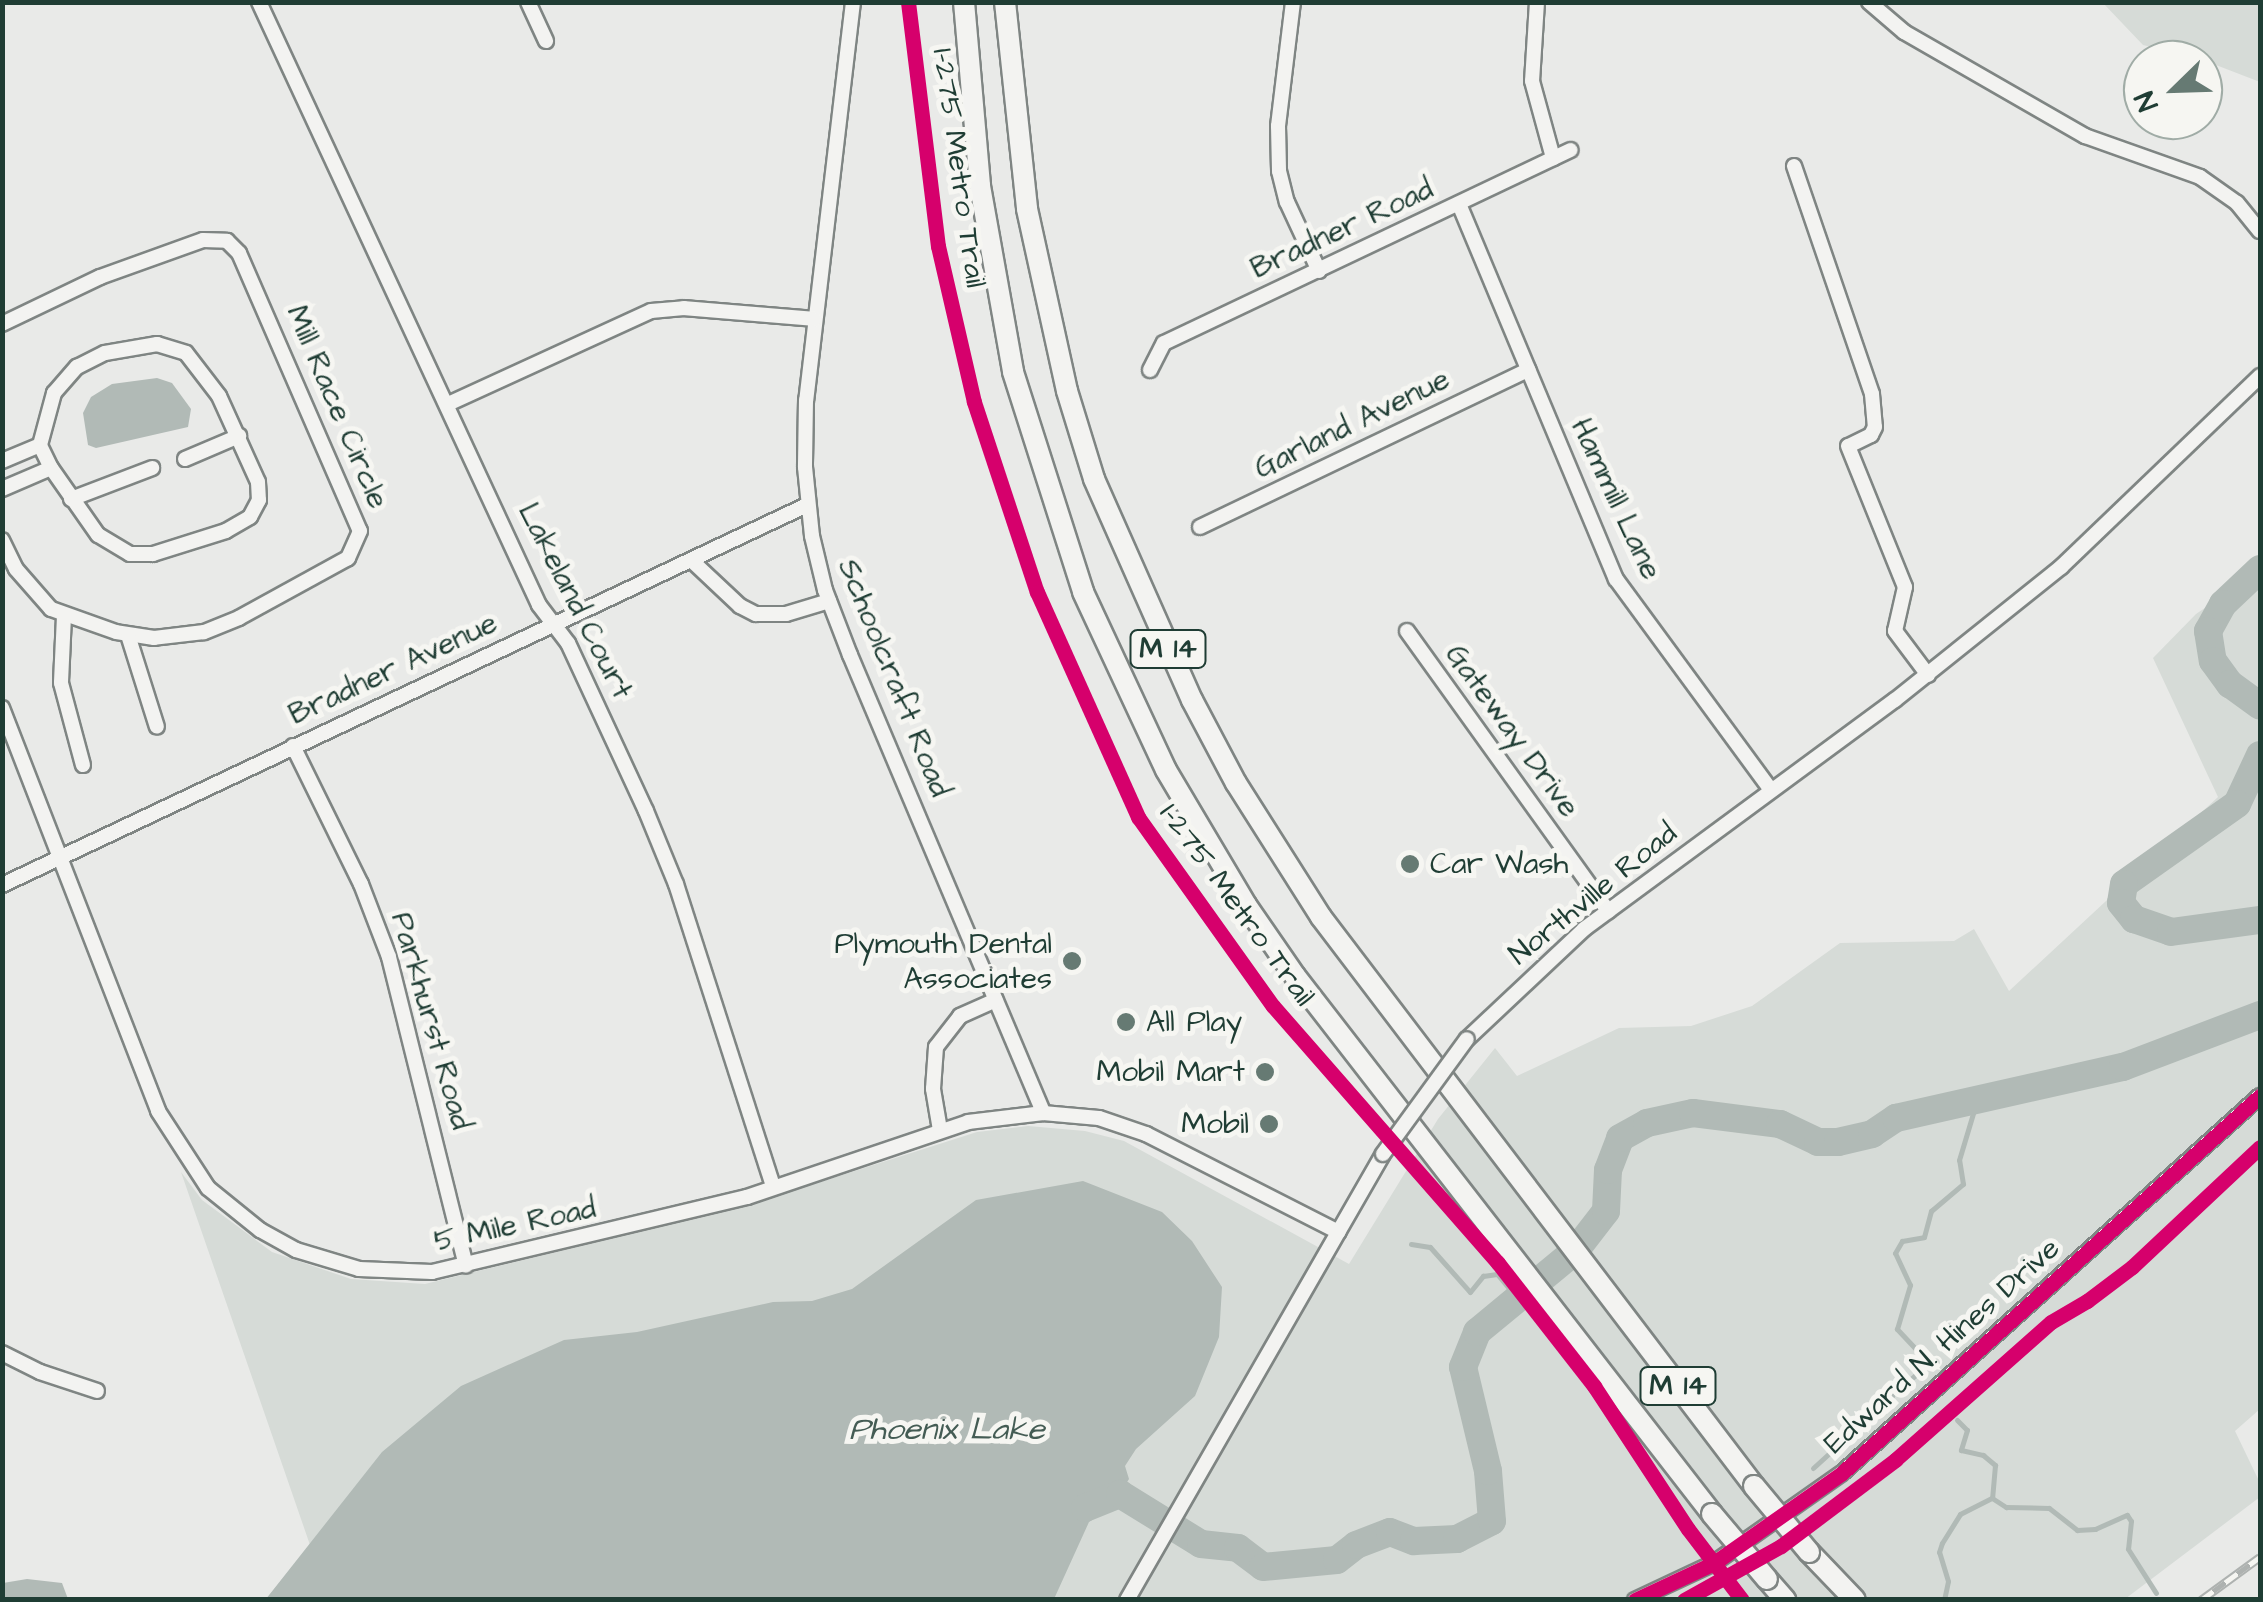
<!DOCTYPE html>
<style>
body{margin:0}
#map{position:relative;width:2263px;height:1602px;overflow:hidden;background:#e9eae8;font-family:"Architects Daughter",sans-serif}
div>[style]{position:absolute}
[style*='--x']{left:calc(var(--x)*1px);top:calc(var(--y)*1px);width:calc(var(--w)*1px);rotate:calc(var(--a)*1deg)}
.green>*{inset:0;background:#d6dbd7}
.water>*{inset:0;background:#b1bab6}
.stream>*{height:5px;margin:-2.5px;padding:0 2.5px;transform-origin:2.5px;border-radius:2.5px;background:#b1bab6}
.river>*{height:28px;margin:-14px;padding:0 14px;transform-origin:14px;border-radius:14px;background:#b1bab6}
.roads{filter:drop-shadow(2px 0 #7f8583) drop-shadow(-2px 0 #7f8583) drop-shadow(0 2px #7f8583) drop-shadow(0 -2px #7f8583)}
.minor>*{height:14px;margin:-7px;padding:0 7px;transform-origin:7px;border-radius:7px;background:#f3f3f1}
.highway>*{height:20px;margin:-10px;padding:0 10px;transform-origin:10px;border-radius:10px;background:#f3f3f1}
.rail>*{height:9px;margin-top:-4.5px;transform-origin:0;background:repeating-linear-gradient(90deg,#f6f6f2 0 15px,#aeb2b0 0 30px);box-sizing:border-box;border-block:2px solid #aeb2b0}
.bridges{filter:drop-shadow(2px 0 #7f8583) drop-shadow(-2px 0 #7f8583) drop-shadow(0 2px #7f8583) drop-shadow(0 -2px #7f8583)}
.minor-bridge>*{height:14px;margin:-7px;padding:0 7px;transform-origin:7px;border-radius:7px;background:#f3f3f1}
.highway-bridge>*{height:20px;margin:-10px;padding:0 10px;transform-origin:10px;border-radius:10px;background:#f3f3f1}
.cycleway>*{height:15px;margin:-7.5px;padding:0 7.5px;transform-origin:7.5px;border-radius:7.5px;background:#d6006c}
.dots>*{width:28px;height:28px;translate:-50% -50%;box-sizing:border-box;border:5px solid #f6f6f2;border-radius:50%}
span{translate:-50% -50%;white-space:nowrap;text-align:center;line-height:1.15;-webkit-text-stroke:10px #f6f6f2;paint-order:stroke}
.shield-label span{padding:2px 8px;background:#f6f6f2;border:2px solid;border-radius:8px;-webkit-text-stroke-width:0}
.shield-label{font-size:28px;color:#1f3d34;font-weight:700}
.street-label{font-size:30px;color:#1f3d34}
.poi-label{font-size:30px;color:#1f3d34}
.left{translate:0 -50%;text-align:left}
.right{translate:-100% -50%;text-align:right}
.water-label{font-size:32px;color:#445c54;font-style:italic}
.frame{position:absolute;inset:0;border:5px solid #1f3d34;pointer-events:none}
.north{position:absolute;left:2123px;top:40px;width:100px;height:100px;box-sizing:border-box;background:#f6f6f2;border:2px solid #a0aca6;border-radius:50%;rotate:247deg;font-size:28px;font-weight:700;line-height:40px;text-align:center;color:#1f3d34}
.north::after{content:'';display:block;margin:auto;width:35px;height:45px;background:#667a73;clip-path:polygon(50% 0,100% 100%,50% 72%,0 100%)}
</style>
<div id="map">
<div class="green">
<div style="clip-path:polygon(2103px 3px,2260px 3px,2260px 82px,2203px 60px,2143px 45px)"></div>
<div style="clip-path:polygon(2260px 571px,2260px 1409px,2235px 1431px,2260px 1483px,2260px 1497px,2125px 1599px,266px 1599px,310px 1545px,181px 1172px,202px 1200px,272px 1252px,351px 1279px,425px 1284px,751px 1204px,977px 1132px,1028px 1126px,1085px 1131px,1124px 1141px,1349px 1264px,1438px 1119px,1495px 1048px,1517px 1076px,1619px 1028px,1691px 1026px,1752px 1006px,1840px 943px,1954px 941px,1974px 929px,2009px 991px,2218px 797px,2153px 658px,2196px 614px)"></div>
</div>
<div class="water">
<div style="clip-path:polygon(157px 378px,172px 383px,191px 409px,188px 427px,96px 448px,88px 445px,83px 413px,91px 397px,112px 384px)"></div>
<div style="clip-path:polygon(1083px 1181px,1162px 1212px,1192px 1241px,1222px 1287px,1219px 1337px,1195px 1396px,1136px 1449px,1125px 1466px,1129px 1479px,1111px 1508px,1089px 1522px,1054px 1599px,266px 1599px,382px 1452px,461px 1386px,564px 1340px,637px 1332px,773px 1302px,812px 1301px,852px 1289px,976px 1200px)"></div>
<div style="clip-path:polygon(27px 1579px,62px 1583px,68px 1599px,3px 1599px,3px 1583px)"></div>
</div>
<div class="stream">
<div style="--x:1411;--y:1244;--w:19;--a:9"></div>
<div style="--x:1430;--y:1247;--w:60;--a:48.4"></div>
<div style="--x:1470;--y:1292;--w:21;--a:-51"></div>
<div style="--x:1483;--y:1276;--w:14;--a:-8"></div>
<div style="--x:1497;--y:1274;--w:30;--a:50"></div>
<div style="--x:1904;--y:1385;--w:33;--a:-41"></div>
<div style="--x:1929;--y:1363;--w:47;--a:-133.3"></div>
<div style="--x:1897;--y:1329;--w:46;--a:-73.5"></div>
<div style="--x:1910;--y:1285;--w:35;--a:-115"></div>
<div style="--x:1895;--y:1253;--w:14;--a:-60"></div>
<div style="--x:1902;--y:1241;--w:22;--a:-10"></div>
<div style="--x:1924;--y:1237;--w:27;--a:-75"></div>
<div style="--x:1931;--y:1211;--w:42;--a:-40.2"></div>
<div style="--x:1963;--y:1184;--w:24;--a:-99"></div>
<div style="--x:1959;--y:1160;--w:63;--a:-73.3"></div>
<div style="--x:1957;--y:1420;--w:14;--a:45"></div>
<div style="--x:1967;--y:1430;--w:21;--a:107"></div>
<div style="--x:1961;--y:1450;--w:23;--a:13"></div>
<div style="--x:1983;--y:1455;--w:16;--a:40"></div>
<div style="--x:1995;--y:1465;--w:33;--a:95"></div>
<div style="--x:1813;--y:1468;--w:107;--a:-42.3"></div>
<div style="--x:1992;--y:1498;--w:17;--a:33"></div>
<div style="--x:2006;--y:1507;--w:43;--a:1.3"></div>
<div style="--x:2049;--y:1508;--w:36;--a:38"></div>
<div style="--x:2077;--y:1530;--w:18;--a:-3"></div>
<div style="--x:2095;--y:1529;--w:35;--a:-24"></div>
<div style="--x:2127;--y:1515;--w:7;--a:56"></div>
<div style="--x:2131;--y:1521;--w:28;--a:96"></div>
<div style="--x:2128;--y:1549;--w:52;--a:57.5"></div>
<div style="--x:1944;--y:1600;--w:19;--a:-78"></div>
<div style="--x:1948;--y:1581;--w:30;--a:-107"></div>
<div style="--x:1939;--y:1552;--w:9;--a:-72"></div>
<div style="--x:1942;--y:1543;--w:34;--a:-58"></div>
<div style="--x:1960;--y:1514;--w:36;--a:-27"></div>
</div>
<div class="river">
<div style="--x:2260;--y:569;--w:51;--a:136.6"></div>
<div style="--x:2223;--y:604;--w:31;--a:119"></div>
<div style="--x:2208;--y:631;--w:30;--a:81"></div>
<div style="--x:2213;--y:661;--w:29;--a:54"></div>
<div style="--x:2230;--y:684;--w:37;--a:36"></div>
<div style="--x:2260;--y:755;--w:54;--a:115.1"></div>
<div style="--x:2237;--y:804;--w:138;--a:144.7"></div>
<div style="--x:2124;--y:884;--w:19;--a:99"></div>
<div style="--x:2121;--y:903;--w:21;--a:51"></div>
<div style="--x:2134;--y:919;--w:39;--a:19"></div>
<div style="--x:2171;--y:932;--w:90;--a:-7.7"></div>
<div style="--x:1085;--y:1508;--w:38;--a:-22"></div>
<div style="--x:1120;--y:1494;--w:95;--a:31.7"></div>
<div style="--x:1201;--y:1544;--w:37;--a:6"></div>
<div style="--x:1238;--y:1548;--w:31;--a:37"></div>
<div style="--x:1263;--y:1567;--w:74;--a:-5.4"></div>
<div style="--x:1337;--y:1560;--w:24;--a:-38"></div>
<div style="--x:1356;--y:1545;--w:36;--a:-21"></div>
<div style="--x:1390;--y:1532;--w:26;--a:21"></div>
<div style="--x:1414;--y:1541;--w:43;--a:-2.7"></div>
<div style="--x:1457;--y:1539;--w:39;--a:-27"></div>
<div style="--x:1492;--y:1521;--w:50;--a:-94.6"></div>
<div style="--x:1488;--y:1471;--w:107;--a:-103.5"></div>
<div style="--x:1463;--y:1367;--w:38;--a:-68"></div>
<div style="--x:1477;--y:1332;--w:129;--a:-39.6"></div>
<div style="--x:1576;--y:1250;--w:49;--a:-52.4"></div>
<div style="--x:1606;--y:1211;--w:41;--a:-87.2"></div>
<div style="--x:1608;--y:1170;--w:34;--a:-69"></div>
<div style="--x:1620;--y:1138;--w:31;--a:-29"></div>
<div style="--x:1647;--y:1123;--w:47;--a:-12.3"></div>
<div style="--x:1693;--y:1113;--w:88;--a:7.2"></div>
<div style="--x:1780;--y:1124;--w:42;--a:25.3"></div>
<div style="--x:1818;--y:1142;--w:20;--a:0"></div>
<div style="--x:1838;--y:1142;--w:35;--a:-13"></div>
<div style="--x:1872;--y:1134;--w:29;--a:-34"></div>
<div style="--x:1896;--y:1118;--w:233;--a:-12.7"></div>
<div style="--x:2123;--y:1067;--w:147;--a:-20.8"></div>
</div>
<div class="roads">
<div class="minor">
<div style="--x:259;--y:2;--w:665;--a:65.09"></div>
<div style="--x:539;--y:605;--w:48;--a:52.7"></div>
<div style="--x:568;--y:643;--w:185;--a:65.1"></div>
<div style="--x:646;--y:811;--w:79;--a:67.7"></div>
<div style="--x:676;--y:884;--w:318;--a:72.2"></div>
<div style="--x:528;--y:2;--w:43;--a:65.2"></div>
<div style="--x:853;--y:2;--w:401;--a:96.7"></div>
<div style="--x:806;--y:400;--w:67;--a:90.9"></div>
<div style="--x:805;--y:467;--w:69;--a:84.2"></div>
<div style="--x:812;--y:536;--w:56;--a:76.5"></div>
<div style="--x:825;--y:590;--w:70;--a:69"></div>
<div style="--x:850;--y:655;--w:497;--a:67.1"></div>
<div style="--x:1293;--y:2;--w:125;--a:96.9"></div>
<div style="--x:1278;--y:126;--w:45;--a:88.7"></div>
<div style="--x:1279;--y:171;--w:32;--a:76"></div>
<div style="--x:1287;--y:202;--w:76;--a:65.1"></div>
<div style="--x:1537;--y:2;--w:79;--a:93.6"></div>
<div style="--x:1532;--y:81;--w:80;--a:74.7"></div>
<div style="--x:1869;--y:2;--w:46;--a:40.6"></div>
<div style="--x:1904;--y:32;--w:209;--a:29.9"></div>
<div style="--x:2085;--y:136;--w:122;--a:19.6"></div>
<div style="--x:2200;--y:177;--w:45;--a:35.1"></div>
<div style="--x:2237;--y:203;--w:36;--a:51"></div>
<div style="--x:1794;--y:166;--w:241;--a:71.1"></div>
<div style="--x:1872;--y:394;--w:33;--a:85"></div>
<div style="--x:1875;--y:427;--w:9;--a:117"></div>
<div style="--x:1871;--y:435;--w:25;--a:154"></div>
<div style="--x:1848;--y:446;--w:152;--a:68"></div>
<div style="--x:1905;--y:587;--w:45;--a:102.8"></div>
<div style="--x:1895;--y:631;--w:55;--a:53.1"></div>
<div style="--x:1459;--y:204;--w:407;--a:67.3"></div>
<div style="--x:1616;--y:579;--w:262;--a:53.7"></div>
<div style="--x:2;--y:324;--w:109;--a:-25.6"></div>
<div style="--x:100;--y:277;--w:109;--a:-19.8"></div>
<div style="--x:203;--y:240;--w:24;--a:2"></div>
<div style="--x:227;--y:241;--w:17;--a:45"></div>
<div style="--x:239;--y:253;--w:303;--a:66.5"></div>
<div style="--x:360;--y:531;--w:30;--a:114"></div>
<div style="--x:348;--y:558;--w:124;--a:151.2"></div>
<div style="--x:239;--y:618;--w:38;--a:158"></div>
<div style="--x:204;--y:632;--w:50;--a:173.2"></div>
<div style="--x:154;--y:638;--w:38;--a:-171"></div>
<div style="--x:116;--y:632;--w:69;--a:-160.5"></div>
<div style="--x:51;--y:609;--w:53;--a:-131.2"></div>
<div style="--x:16;--y:569;--w:32;--a:-116"></div>
<div style="--x:157;--y:344;--w:30;--a:17"></div>
<div style="--x:186;--y:353;--w:54;--a:52.5"></div>
<div style="--x:219;--y:396;--w:94;--a:65.6"></div>
<div style="--x:258;--y:482;--w:18;--a:87"></div>
<div style="--x:259;--y:500;--w:19;--a:118"></div>
<div style="--x:250;--y:517;--w:28;--a:150"></div>
<div style="--x:226;--y:531;--w:77;--a:162.5"></div>
<div style="--x:153;--y:554;--w:23;--a:180"></div>
<div style="--x:130;--y:554;--w:37;--a:-149"></div>
<div style="--x:98;--y:535;--w:82;--a:-125"></div>
<div style="--x:51;--y:468;--w:25;--a:-116"></div>
<div style="--x:40;--y:445;--w:54;--a:-74.9"></div>
<div style="--x:54;--y:393;--w:35;--a:-49"></div>
<div style="--x:77;--y:367;--w:31;--a:-27"></div>
<div style="--x:105;--y:353;--w:53;--a:-9.8"></div>
<div style="--x:1150;--y:370;--w:30;--a:-63"></div>
<div style="--x:1164;--y:343;--w:450;--a:-25.4"></div>
<div style="--x:448;--y:404;--w:223;--a:-24.6"></div>
<div style="--x:651;--y:311;--w:33;--a:-5"></div>
<div style="--x:684;--y:308;--w:131;--a:4.8"></div>
<div style="--x:185;--y:459;--w:59;--a:-23.1"></div>
<div style="--x:2;--y:461;--w:41;--a:-22.8"></div>
<div style="--x:2;--y:489;--w:53;--a:-23.2"></div>
<div style="--x:71;--y:499;--w:87;--a:-20.9"></div>
<div style="--x:1200;--y:527;--w:364;--a:-25.6"></div>
<div style="--x:691;--y:560;--w:67;--a:43.2"></div>
<div style="--x:740;--y:606;--w:18;--a:27"></div>
<div style="--x:756;--y:614;--w:30;--a:0"></div>
<div style="--x:786;--y:614;--w:45;--a:-16.8"></div>
<div style="--x:64;--y:616;--w:67;--a:92.6"></div>
<div style="--x:61;--y:683;--w:85;--a:75"></div>
<div style="--x:1407;--y:631;--w:345;--a:54.3"></div>
<div style="--x:128;--y:635;--w:96;--a:72.5"></div>
<div style="--x:2;--y:708;--w:432;--a:68.8"></div>
<div style="--x:158;--y:1111;--w:92;--a:57"></div>
<div style="--x:208;--y:1188;--w:67;--a:38.9"></div>
<div style="--x:260;--y:1230;--w:41;--a:29.1"></div>
<div style="--x:296;--y:1250;--w:66;--a:16.8"></div>
<div style="--x:359;--y:1269;--w:73;--a:2.4"></div>
<div style="--x:432;--y:1272;--w:324;--a:-13.4"></div>
<div style="--x:747;--y:1197;--w:233;--a:-18.7"></div>
<div style="--x:968;--y:1122;--w:76;--a:-6.8"></div>
<div style="--x:1043;--y:1113;--w:56;--a:5.1"></div>
<div style="--x:1099;--y:1118;--w:50;--a:18.8"></div>
<div style="--x:1146;--y:1134;--w:216;--a:27"></div>
<div style="--x:293;--y:746;--w:154;--a:63.8"></div>
<div style="--x:361;--y:884;--w:78;--a:69"></div>
<div style="--x:389;--y:957;--w:318;--a:76"></div>
<div style="--x:2;--y:885;--w:890;--a:-25.27"></div>
<div style="--x:1467;--y:1039;--w:161;--a:-43.2"></div>
<div style="--x:1584;--y:929;--w:386;--a:-36.4"></div>
<div style="--x:1895;--y:700;--w:213;--a:-38.7"></div>
<div style="--x:2061;--y:567;--w:276;--a:-43.8"></div>
<div style="--x:940;--y:1130;--w:42;--a:-99.7"></div>
<div style="--x:933;--y:1089;--w:42;--a:-85.9"></div>
<div style="--x:936;--y:1047;--w:39;--a:-52"></div>
<div style="--x:960;--y:1016;--w:39;--a:-24"></div>
<div style="--x:2;--y:1353;--w:42;--a:26.6"></div>
<div style="--x:40;--y:1372;--w:60;--a:18.4"></div>
<div style="--x:1127;--y:1600;--w:514;--a:-60.14"></div>
<div style="--x:1635;--y:1600;--w:87;--a:-25.1"></div>
<div style="--x:1714;--y:1563;--w:156;--a:-35.1"></div>
<div style="--x:1842;--y:1473;--w:563;--a:-42.05"></div>
</div>
<div class="highway">
<div style="--x:964;--y:2;--w:185;--a:85"></div>
<div style="--x:980;--y:186;--w:189;--a:79.9"></div>
<div style="--x:1013;--y:372;--w:231;--a:72.3"></div>
<div style="--x:1083;--y:592;--w:196;--a:65"></div>
<div style="--x:1166;--y:770;--w:157;--a:59.3"></div>
<div style="--x:1246;--y:905;--w:86;--a:55.4"></div>
<div style="--x:1295;--y:976;--w:681;--a:52.22"></div>
<div style="--x:1005;--y:2;--w:208;--a:83.9"></div>
<div style="--x:1027;--y:209;--w:186;--a:77.6"></div>
<div style="--x:1067;--y:391;--w:92;--a:72.9"></div>
<div style="--x:1094;--y:479;--w:242;--a:66.1"></div>
<div style="--x:1192;--y:700;--w:94;--a:62.1"></div>
<div style="--x:1236;--y:783;--w:159;--a:57.6"></div>
<div style="--x:1321;--y:917;--w:715;--a:52.73"></div>
<div style="--x:1809;--y:1552;--w:66;--a:46.2"></div>
<div style="--x:1767;--y:1579;--w:28;--a:49"></div>
</div>
</div>
<div class="rail">
<div style="--x:2201;--y:1600;--w:73;--a:-36.1"></div>
</div>
<div class="bridges">
<div class="minor-bridge">
<div style="--x:1383;--y:1154;--w:142;--a:-53.9"></div>
</div>
<div class="highway-bridge">
<div style="--x:1754;--y:1486;--w:86;--a:50.2"></div>
<div style="--x:1712;--y:1514;--w:85;--a:49.8"></div>
</div>
</div>
<div class="cycleway">
<div style="--x:908;--y:2;--w:246;--a:83"></div>
<div style="--x:938;--y:246;--w:160;--a:77"></div>
<div style="--x:974;--y:402;--w:200;--a:71.7"></div>
<div style="--x:1037;--y:592;--w:247;--a:65.8"></div>
<div style="--x:1138;--y:817;--w:232;--a:54.5"></div>
<div style="--x:1273;--y:1006;--w:342;--a:48.8"></div>
<div style="--x:1498;--y:1263;--w:156;--a:52"></div>
<div style="--x:1594;--y:1386;--w:171;--a:56.7"></div>
<div style="--x:1688;--y:1529;--w:89;--a:52.7"></div>
<div style="--x:1635;--y:1600;--w:87;--a:-25.1"></div>
<div style="--x:1714;--y:1563;--w:156;--a:-35.1"></div>
<div style="--x:1842;--y:1473;--w:563;--a:-42.05"></div>
<div style="--x:1684;--y:1600;--w:111;--a:-29.1"></div>
<div style="--x:1781;--y:1546;--w:143;--a:-37"></div>
<div style="--x:1895;--y:1460;--w:208;--a:-41.5"></div>
<div style="--x:2051;--y:1322;--w:42;--a:-30.3"></div>
<div style="--x:2087;--y:1301;--w:56;--a:-37.1"></div>
<div style="--x:2132;--y:1267;--w:175;--a:-43.2"></div>
</div>
<div class="dots">
<div style="left:1410px;top:864px;background:#667a73"></div>
<div style="left:1072px;top:961px;background:#667a73"></div>
<div style="left:1126px;top:1022px;background:#667a73"></div>
<div style="left:1265px;top:1072px;background:#667a73"></div>
<div style="left:1269px;top:1124px;background:#667a73"></div>
</div>
<div class="shield-label">
<span style="left:1168px;top:649px">M 14</span>
<span style="left:1678px;top:1386px">M 14</span>
</div>
<div class="street-label">
<span style="left:959px;top:168px;rotate:82deg">I-275 Metro Trail</span>
<span style="left:1342px;top:229px;rotate:-25deg">Bradner Road</span>
<span style="left:337px;top:407px;rotate:67deg">Mill Race Circle</span>
<span style="left:1352px;top:424px;rotate:-26deg">Garland Avenue</span>
<span style="left:1616px;top:499px;rotate:65deg">Hammill Lane</span>
<span style="left:575px;top:601px;rotate:63deg">Lakeland Court</span>
<span style="left:393px;top:669px;rotate:-25deg">Bradner Avenue</span>
<span style="left:894px;top:678px;rotate:68deg">Schoolcraft Road</span>
<span style="left:1512px;top:731px;rotate:54deg">Gateway Drive</span>
<span style="left:1593px;top:894px;rotate:-39deg">Northville Road</span>
<span style="left:1237px;top:905px;rotate:54deg">I-275 Metro Trail</span>
<span style="left:431px;top:1021px;rotate:74deg">Parkhurst Road</span>
<span style="left:515px;top:1225px;rotate:-12deg">5 Mile Road</span>
<span style="left:1942px;top:1346px;rotate:-42deg">Edward N. Hines Drive</span>
</div>
<div class="poi-label">
<span class="left" style="left:1430px;top:864px">Car Wash</span>
<span class="right" style="left:1052px;top:961px">Plymouth Dental<br>Associates</span>
<span class="left" style="left:1146px;top:1022px">All Play</span>
<span class="right" style="left:1245px;top:1072px">Mobil Mart</span>
<span class="right" style="left:1249px;top:1124px">Mobil</span>
</div>
<div class="water-label">
<span style="left:947px;top:1430px">Phoenix Lake</span>
</div>
<div class="frame"></div>
<div class="north">N</div>
</div>
